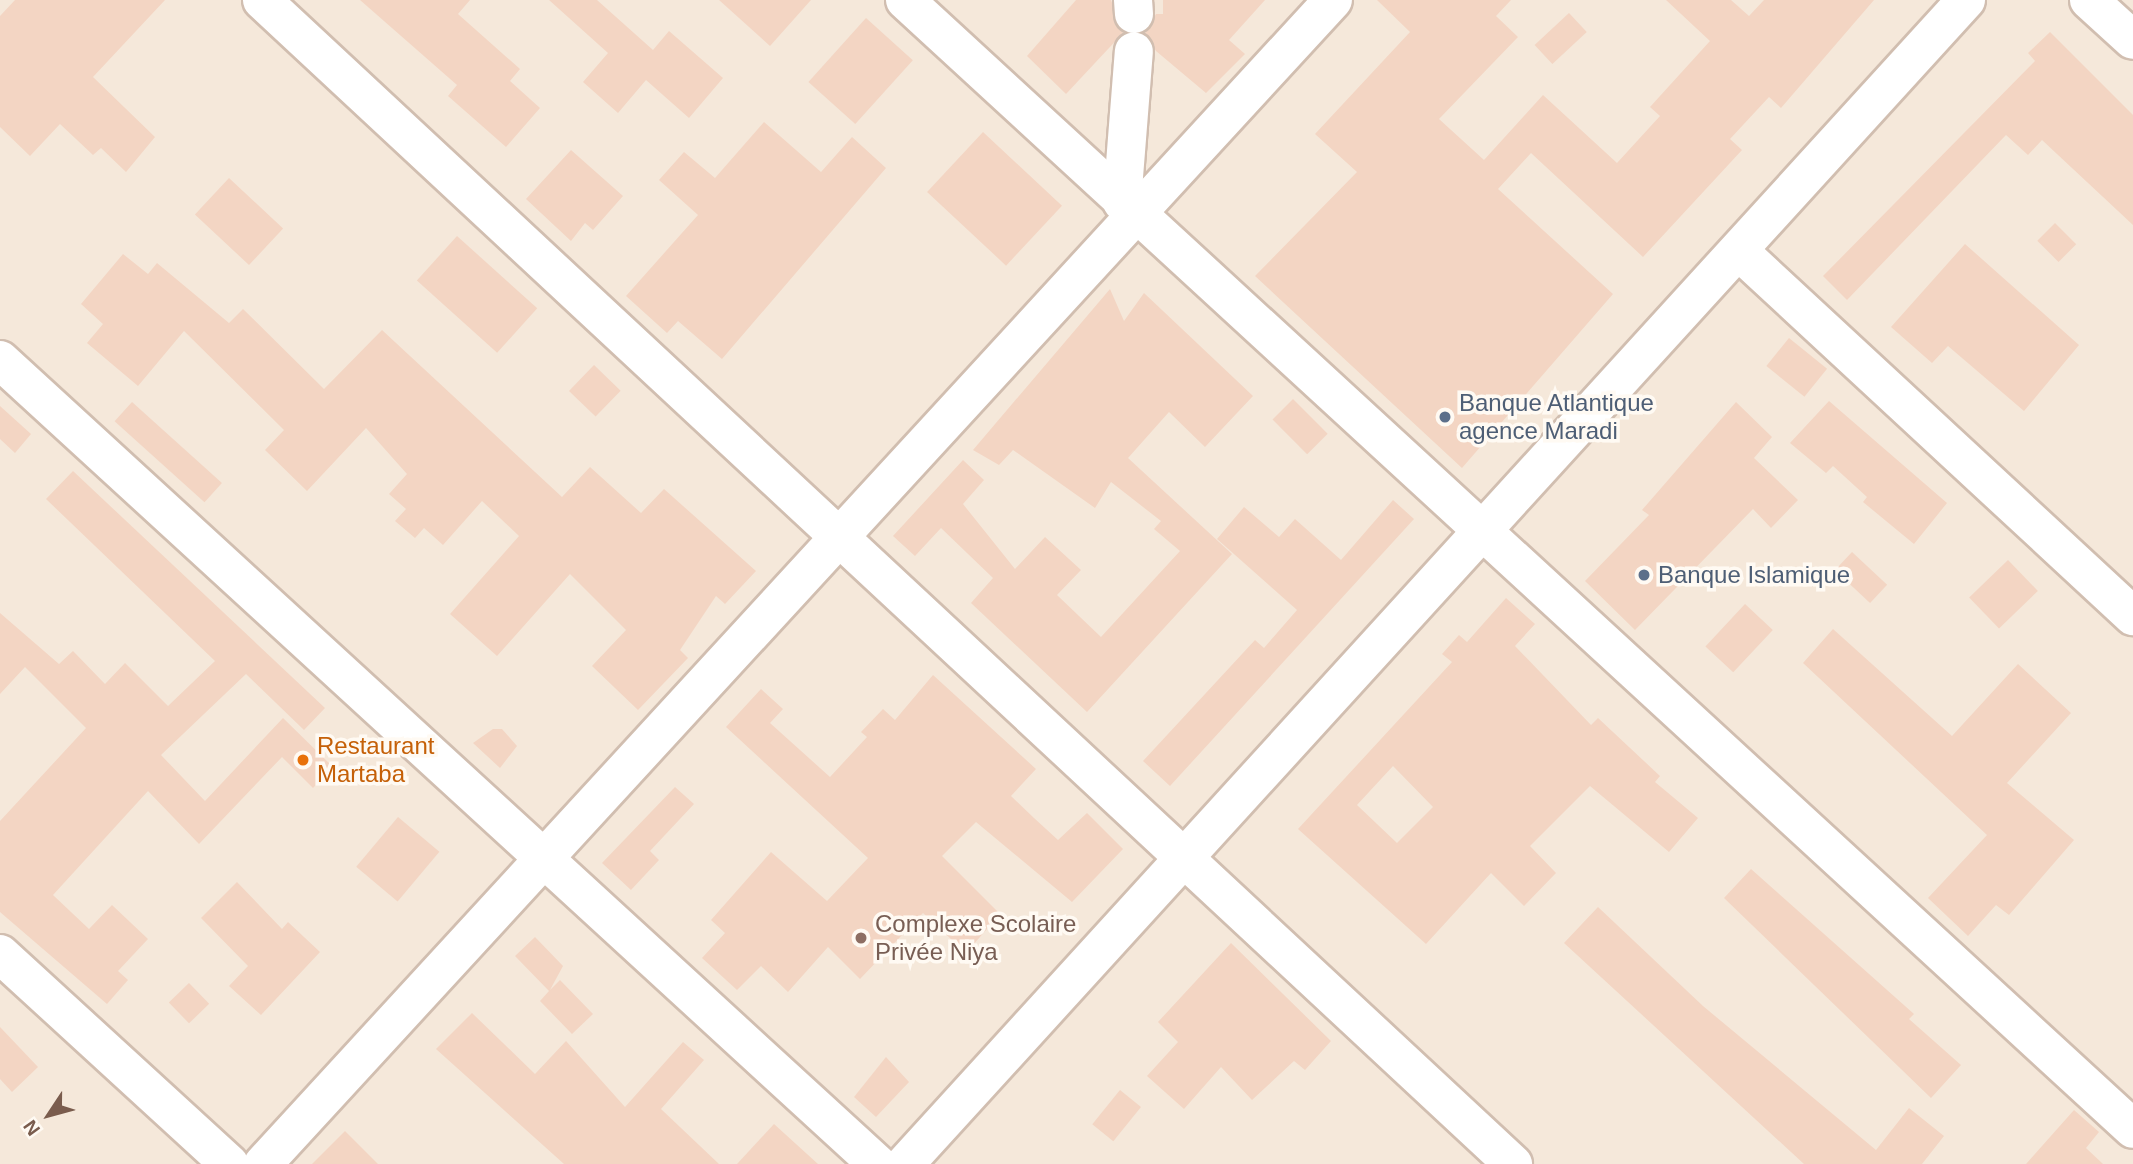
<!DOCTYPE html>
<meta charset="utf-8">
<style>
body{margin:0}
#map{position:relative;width:2133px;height:1164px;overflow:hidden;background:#fdf6ec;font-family:Helvetica,sans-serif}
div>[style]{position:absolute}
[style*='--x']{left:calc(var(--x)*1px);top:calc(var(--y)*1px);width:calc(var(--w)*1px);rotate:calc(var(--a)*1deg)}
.residential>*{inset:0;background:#f5e8da;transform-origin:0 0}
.building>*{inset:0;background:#f3d5c3;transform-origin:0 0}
.roads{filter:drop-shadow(2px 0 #d1beb0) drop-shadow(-2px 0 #d1beb0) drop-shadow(0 2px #d1beb0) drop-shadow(0 -2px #d1beb0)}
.minor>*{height:38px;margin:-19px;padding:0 19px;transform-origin:19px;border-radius:19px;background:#fff}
.dots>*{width:19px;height:19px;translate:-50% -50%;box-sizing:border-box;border:4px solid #fffaf3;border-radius:50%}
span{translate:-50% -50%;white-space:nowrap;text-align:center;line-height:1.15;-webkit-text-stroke:7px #fffaf3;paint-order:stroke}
.service-label{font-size:24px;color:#4e5e75}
.left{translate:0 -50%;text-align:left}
.food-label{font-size:24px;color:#c56008}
.education-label{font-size:24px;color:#785e54}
.north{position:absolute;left:14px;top:1080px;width:70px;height:70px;-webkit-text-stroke:5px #fffaf3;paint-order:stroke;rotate:234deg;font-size:19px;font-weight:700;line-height:28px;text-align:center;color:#7a5c4d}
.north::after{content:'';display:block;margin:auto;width:24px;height:32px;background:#7a5c4d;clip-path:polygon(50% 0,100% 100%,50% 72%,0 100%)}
</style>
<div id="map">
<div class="residential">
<div style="left:0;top:0;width:2133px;height:1164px"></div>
</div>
<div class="building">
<div style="clip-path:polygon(15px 0,165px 0,93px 77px,155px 137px,126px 172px,101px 148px,93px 155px,60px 124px,30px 156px,0 127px,0 16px)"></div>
<div style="clip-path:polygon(360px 0,470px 0,458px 14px,520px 69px,510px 81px,540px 108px,506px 147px,448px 96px,457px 85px)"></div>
<div style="clip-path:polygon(549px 0,597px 0,653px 50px,669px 31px,723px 78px,689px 118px,646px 80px,618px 113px,583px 82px,608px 53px)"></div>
<div style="clip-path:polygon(719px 0,811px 0,770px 46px)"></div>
<div style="clip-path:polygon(1076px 0,1111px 0,1123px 33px,1066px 94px,1027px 56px)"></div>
<div style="clip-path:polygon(1163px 0,1265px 0,1229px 40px,1245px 54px,1206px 93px,1156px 51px,1145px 33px,1156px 14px,1163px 14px)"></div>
<div style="clip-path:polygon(1377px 0,1511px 0,1496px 16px,1518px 37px,1439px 119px,1484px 160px,1543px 95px,1617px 163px,1660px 116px,1650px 107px,1710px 41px,1666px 0,1731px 0,1749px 16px,1764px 0,1874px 0,1781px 108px,1769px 97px,1730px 139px,1742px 150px,1643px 257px,1531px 153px,1498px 189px,1613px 294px,1462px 468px,1255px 276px,1357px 172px,1315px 134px,1410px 32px)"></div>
<div style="left:1569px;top:13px;width:26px;height:47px;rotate:47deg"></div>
<div style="left:866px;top:18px;width:63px;height:86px;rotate:42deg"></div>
<div style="clip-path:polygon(2050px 32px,2133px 115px,2133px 225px,2042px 140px,2028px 155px,2006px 135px,1847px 300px,1823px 276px,2035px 61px,2028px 53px)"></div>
<div style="clip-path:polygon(764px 122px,821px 172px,852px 137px,886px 168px,722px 359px,678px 321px,667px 333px,626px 296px,698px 215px,659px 180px,684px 152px,715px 178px)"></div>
<div style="left:983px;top:132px;width:108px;height:82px;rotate:43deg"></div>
<div style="clip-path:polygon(571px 150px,623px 196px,593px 230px,585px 223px,571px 241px,526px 199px)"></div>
<div style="left:229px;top:178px;width:74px;height:50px;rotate:43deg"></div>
<div style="left:2055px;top:223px;width:30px;height:25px;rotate:45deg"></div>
<div style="left:457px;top:236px;width:108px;height:60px;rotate:42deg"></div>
<div style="clip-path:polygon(1965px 244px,2079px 345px,2024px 411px,1948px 346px,1932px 363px,1891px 327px)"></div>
<div style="clip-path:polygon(123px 254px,148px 274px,157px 263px,229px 323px,243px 309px,324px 389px,382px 330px,562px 497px,590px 467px,641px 513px,664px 489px,756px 571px,725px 604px,716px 596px,680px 650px,688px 658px,638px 710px,592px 666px,626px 630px,570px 574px,497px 656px,450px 614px,519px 536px,482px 501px,443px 545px,424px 528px,415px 538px,395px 521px,406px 509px,389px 494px,407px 474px,366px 428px,307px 491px,265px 450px,284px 430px,184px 331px,138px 386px,87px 343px,103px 324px,81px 304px)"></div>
<div style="clip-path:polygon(1110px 289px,1124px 321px,1144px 293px,1253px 396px,1205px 447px,1169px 412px,1128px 458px,1232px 554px,1087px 712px,971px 603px,993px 578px,941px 528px,915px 556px,893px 536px,963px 460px,984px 480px,963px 504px,1015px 569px,1045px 537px,1081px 570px,1057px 595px,1101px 637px,1180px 551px,1154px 529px,1161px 521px,1111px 482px,1095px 508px,1013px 450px,999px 465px,973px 450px)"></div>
<div style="left:1789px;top:338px;width:49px;height:36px;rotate:39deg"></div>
<div style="left:594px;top:365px;width:37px;height:36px;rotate:44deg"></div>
<div style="left:1293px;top:399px;width:49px;height:29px;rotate:45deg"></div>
<div style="clip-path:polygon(1829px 401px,1947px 503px,1914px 544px,1863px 502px,1867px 497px,1833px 466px,1826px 473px,1790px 443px)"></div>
<div style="left:132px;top:402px;width:121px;height:26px;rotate:42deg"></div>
<div style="clip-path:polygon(1736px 402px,1772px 437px,1754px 458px,1798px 500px,1771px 528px,1753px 509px,1635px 630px,1585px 581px,1649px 515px,1642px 510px)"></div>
<div style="clip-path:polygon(0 406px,31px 434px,15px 453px,0 439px)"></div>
<div style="clip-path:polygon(73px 471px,325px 708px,304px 730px,246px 674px,161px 755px,205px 801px,283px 718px,333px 767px,313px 788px,282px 757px,199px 844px,148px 791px,53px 895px,89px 929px,112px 905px,148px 939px,118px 971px,128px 980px,107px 1004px,0 912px,0 821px,86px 728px,25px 667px,0 694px,0 613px,59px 664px,73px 651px,105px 684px,125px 663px,168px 706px,215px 661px,46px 499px)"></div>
<div style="clip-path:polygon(1393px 500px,1414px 519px,1170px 786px,1143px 761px,1255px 640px,1264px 648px,1297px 610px,1217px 539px,1244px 507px,1279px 537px,1295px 519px,1341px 560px)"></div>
<div style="left:1852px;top:552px;width:48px;height:25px;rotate:43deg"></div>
<div style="left:2008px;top:560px;width:43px;height:54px;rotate:46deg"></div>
<div style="clip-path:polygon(evenodd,1506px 598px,1535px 624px,1515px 646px,1591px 725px,1598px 718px,1660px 776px,1655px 782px,1698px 818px,1669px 852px,1590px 786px,1530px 846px,1556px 873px,1524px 906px,1491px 873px,1426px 944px,1298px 829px,1452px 662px,1442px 654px,1459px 635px,1467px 642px,1506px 598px,1393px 766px,1433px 807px,1397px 843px,1357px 805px,1393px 766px)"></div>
<div style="left:1745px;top:604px;width:38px;height:58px;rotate:43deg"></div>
<div style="clip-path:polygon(1833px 629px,1952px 736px,2018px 664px,2071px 713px,2007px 783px,2074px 840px,2009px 915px,1996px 905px,1968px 936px,1928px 898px,1987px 835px,1803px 663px)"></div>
<div style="clip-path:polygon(933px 675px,1036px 769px,1011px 796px,1034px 818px,1058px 840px,1087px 813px,1123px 849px,1072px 902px,976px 822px,942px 856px,1000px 914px,966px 953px,923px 913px,860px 979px,828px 947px,788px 992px,761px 966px,737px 990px,702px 958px,725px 933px,711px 920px,771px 852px,827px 901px,868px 858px,726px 727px,761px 689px,783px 709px,770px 723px,830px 777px,867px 737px,861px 732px,883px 709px,895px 720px)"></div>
<div style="clip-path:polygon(493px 729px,502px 729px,517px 746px,500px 768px,473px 743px)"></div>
<div style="clip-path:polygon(675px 787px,694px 804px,650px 851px,659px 860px,631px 890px,602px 863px)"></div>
<div style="left:398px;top:817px;width:54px;height:65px;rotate:40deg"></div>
<div style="clip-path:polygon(1751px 869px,1914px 1014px,1909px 1019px,1961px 1065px,1931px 1098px,1724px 898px)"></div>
<div style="clip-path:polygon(237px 882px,282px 929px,288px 922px,320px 952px,261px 1015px,229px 986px,248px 966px,201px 918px)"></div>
<div style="clip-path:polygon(1598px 907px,1703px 1006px,1876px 1150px,1909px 1108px,1944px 1136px,1922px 1164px,1804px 1164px,1564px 943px)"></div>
<div style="clip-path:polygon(535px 937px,563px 966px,550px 990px,560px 980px,593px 1014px,572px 1034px,540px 1001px,549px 991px,515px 956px)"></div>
<div style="clip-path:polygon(1231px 943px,1331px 1041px,1305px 1070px,1294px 1061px,1252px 1100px,1221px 1067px,1184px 1109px,1147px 1076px,1178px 1042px,1158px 1022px)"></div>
<div style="left:189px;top:983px;width:29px;height:28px;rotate:46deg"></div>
<div style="clip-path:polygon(472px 1013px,535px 1074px,566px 1041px,625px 1107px,683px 1042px,704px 1060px,661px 1109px,719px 1164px,564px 1164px,436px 1049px)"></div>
<div style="clip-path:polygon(0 1027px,38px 1067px,12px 1092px,0 1079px)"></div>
<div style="clip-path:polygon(886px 1057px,909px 1082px,876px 1117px,854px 1097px)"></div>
<div style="left:1120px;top:1090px;width:27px;height:44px;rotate:39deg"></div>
<div style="clip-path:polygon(2074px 1110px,2099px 1132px,2086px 1148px,2103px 1164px,2026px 1164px)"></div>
<div style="clip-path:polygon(774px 1124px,818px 1164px,737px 1164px)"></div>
<div style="clip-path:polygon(345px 1131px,378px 1164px,312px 1164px)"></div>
</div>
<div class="roads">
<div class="minor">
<div style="--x:262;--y:0;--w:1709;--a:42.94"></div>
<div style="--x:905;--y:0;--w:1668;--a:42.59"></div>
<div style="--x:1133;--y:0;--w:14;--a:86"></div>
<div style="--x:2089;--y:0;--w:59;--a:42.3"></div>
<div style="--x:1122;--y:202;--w:151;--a:-85.5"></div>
<div style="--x:1740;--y:252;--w:536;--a:42.81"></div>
<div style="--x:0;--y:360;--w:1190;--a:42.51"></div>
<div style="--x:0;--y:954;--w:311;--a:42.5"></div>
<div style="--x:263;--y:1164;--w:1581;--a:-47.41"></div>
<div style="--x:905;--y:1164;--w:1575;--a:-47.65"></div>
</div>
</div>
<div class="dots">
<div style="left:1445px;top:417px;background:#5c6f8a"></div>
<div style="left:1644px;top:575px;background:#5c6f8a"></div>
<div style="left:303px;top:760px;background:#e8710a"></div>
<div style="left:861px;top:938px;background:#8d6e63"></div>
</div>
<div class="service-label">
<span class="left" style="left:1459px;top:417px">Banque Atlantique<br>agence Maradi</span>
<span class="left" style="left:1658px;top:575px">Banque Islamique</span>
</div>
<div class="food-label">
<span class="left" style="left:317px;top:760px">Restaurant<br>Martaba</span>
</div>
<div class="education-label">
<span class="left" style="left:875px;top:938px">Complexe Scolaire<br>Privée Niya</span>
</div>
<div class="north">N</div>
</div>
